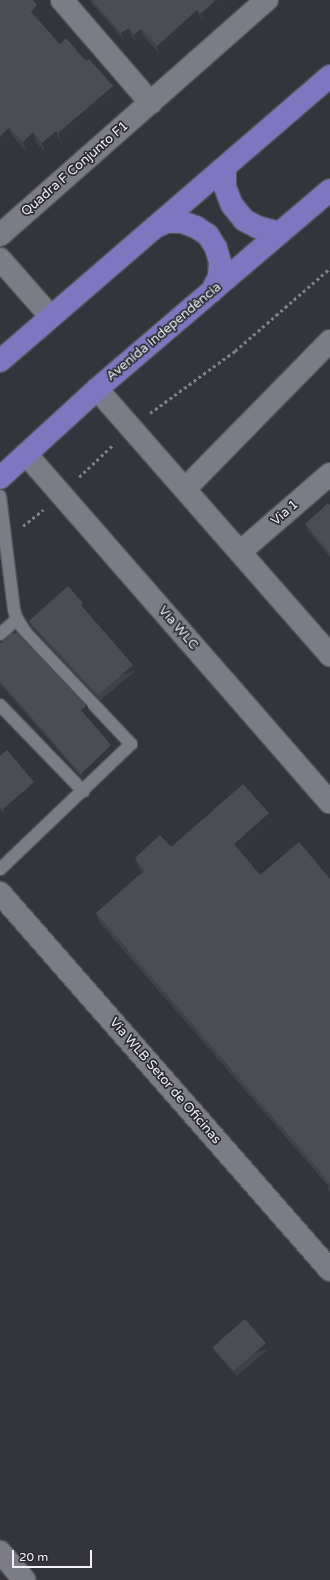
<!DOCTYPE html>
<meta charset="utf-8">
<style>
body{margin:0}
#map{position:relative;width:330px;height:1580px;overflow:hidden;background:#34343d;font-family:"Varela Round",sans-serif}
div>[style]{position:absolute}
[style*='--x']{left:calc(var(--x)*1px);top:calc(var(--y)*1px);width:calc(var(--w)*1px);rotate:calc(var(--a)*1deg)}
.path>*{height:2.5px;margin-top:-1.25px;transform-origin:0;background:repeating-linear-gradient(90deg,#808088 0 3px,transparent 0 6px)}
.roads{filter:drop-shadow(1px 0 #54545b) drop-shadow(-1px 0 #54545b) drop-shadow(0 1px #54545b) drop-shadow(0 -1px #54545b)}
.service>*{height:12px;margin:-6px;padding:0 6px;transform-origin:6px;border-radius:6px;background:#7c7c86}
.minor>*{height:22px;margin:-11px;padding:0 11px;transform-origin:11px;border-radius:11px;background:#7c7c86}
.tertiary>*{height:22px;margin:-11px;padding:0 11px;transform-origin:11px;border-radius:11px;background:#7c7c86}
.primary>*{height:22px;margin:-11px;padding:0 11px;transform-origin:11px;border-radius:11px;background:#7e77bf}
.wall>*{inset:0;background:#414149}
.shaded-wall>*{inset:0;background:#35353c;transform-origin:0 0}
.building>*{inset:0;background:#4c4c55;transform-origin:0 0}
span{translate:-50% -50%;white-space:nowrap;text-align:center;line-height:1.15;-webkit-text-stroke:3.5px #2a2a33;paint-order:stroke}
.street-label{font-size:13px;color:#f2f2f8}
.scale{position:absolute;left:12px;top:1550px;width:80px;height:18px;box-sizing:border-box;border:2px solid #f2f2f8;border-top:0;padding-left:5px;font-size:12px;line-height:14px;white-space:nowrap;color:#f2f2f8;-webkit-text-stroke:3px #2a2a33;paint-order:stroke}
</style>
<div id="map">
<div class="path">
<div style="--x:150;--y:413;--w:105;--a:-36.1"></div>
<div style="--x:235;--y:351;--w:126;--a:-41.1"></div>
<div style="--x:79;--y:477;--w:47;--a:-43.3"></div>
<div style="--x:23;--y:526;--w:26;--a:-39"></div>
</div>
<div class="roads">
<div class="service">
<div style="--x:0;--y:496;--w:115;--a:83"></div>
<div style="--x:14;--y:610;--w:9;--a:72"></div>
<div style="--x:17;--y:619;--w:17;--a:57"></div>
<div style="--x:26;--y:633;--w:153;--a:46.6"></div>
<div style="--x:131;--y:744;--w:181;--a:136.3"></div>
<div style="--x:0;--y:634;--w:23;--a:-41"></div>
<div style="--x:0;--y:705;--w:120;--a:46"></div>
</div>
<div class="minor">
<div style="--x:62;--y:0;--w:136;--a:49.2"></div>
<div style="--x:0;--y:235;--w:356;--a:-41.4"></div>
<div style="--x:0;--y:259;--w:76;--a:48.7"></div>
<div style="--x:240;--y:552;--w:119;--a:-40.9"></div>
<div style="--x:0;--y:893;--w:501;--a:48.8"></div>
</div>
<div class="tertiary">
<div style="--x:97;--y:389;--w:354;--a:48.8"></div>
<div style="--x:26;--y:454;--w:462;--a:48.9"></div>
<div style="--x:185;--y:489;--w:207;--a:-45.6"></div>
<div style="--x:0;--y:1552;--w:37;--a:49"></div>
</div>
<div class="primary">
<div style="--x:225;--y:168;--w:19;--a:90"></div>
<div style="--x:225;--y:187;--w:19;--a:69"></div>
<div style="--x:232;--y:205;--w:19;--a:51"></div>
<div style="--x:244;--y:220;--w:15;--a:28"></div>
<div style="--x:257;--y:227;--w:23;--a:15"></div>
<div style="--x:155;--y:227;--w:13;--a:-23"></div>
<div style="--x:167;--y:222;--w:15;--a:0"></div>
<div style="--x:182;--y:222;--w:15;--a:20"></div>
<div style="--x:196;--y:227;--w:14;--a:34"></div>
<div style="--x:208;--y:235;--w:15;--a:58"></div>
<div style="--x:216;--y:248;--w:15;--a:74"></div>
<div style="--x:220;--y:262;--w:15;--a:94"></div>
<div style="--x:219;--y:277;--w:16;--a:117"></div>
<div style="--x:0;--y:361;--w:436;--a:-40.8"></div>
<div style="--x:0;--y:478;--w:132;--a:-42.5"></div>
<div style="--x:97;--y:389;--w:306;--a:-40.5"></div>
</div>
</div>
<div class="wall">
<div style="clip-path:polygon(89px 0,227px 0,203px 21px,200px 17px,159px 53px,143px 36px,137px 42px,131px 36px,124px 41px)"></div>
<div style="clip-path:polygon(37px 5px,41px 15px,37px 19px,60px 44px,116px 95px,62px 143px,59px 140px,45px 152px,36px 142px,26px 151px,13px 137px,0 148px)"></div>
<div style="clip-path:polygon(330px 505px,330px 557px,308px 531px,305px 524px)"></div>
<div style="clip-path:polygon(84px 609px,133px 665px,135px 671px,100px 701px,31px 626px,29px 621px)"></div>
<div style="clip-path:polygon(0 643px,87px 705px,89px 711px,85px 715px,113px 751px,83px 779px,0 684px)"></div>
<div style="clip-path:polygon(0 756px,36px 787px,5px 815px,0 810px)"></div>
<div style="clip-path:polygon(269px 813px,272px 822px,240px 851px,260px 875px,330px 879px,330px 1193px,328px 1188px,329px 1187px,99px 922px,96px 913px,142px 872px,138px 867px,135px 858px)"></div>
<div style="clip-path:polygon(213px 1347px,268px 1349px,237px 1376px,215px 1352px)"></div>
</div>
<div class="shaded-wall">
<div style="clip-path:polygon(216px 0,227px 0,203px 21px,200px 14px)"></div>
<div style="clip-path:polygon(37px 5px,41px 15px,34px 21px,31px 12px)"></div>
<div style="clip-path:polygon(197px 10px,200px 17px,159px 53px,157px 46px)"></div>
<div style="clip-path:polygon(129px 28px,131px 36px,124px 41px,121px 33px)"></div>
<div style="clip-path:polygon(141px 29px,143px 36px,137px 42px,134px 35px)"></div>
<div style="clip-path:polygon(113px 86px,116px 95px,62px 143px,58px 133px)"></div>
<div style="clip-path:polygon(9px 128px,13px 137px,0 148px,0 136px)"></div>
<div style="clip-path:polygon(56px 131px,59px 140px,45px 152px,42px 143px)"></div>
<div style="clip-path:polygon(33px 132px,36px 142px,26px 151px,23px 142px)"></div>
<div style="clip-path:polygon(83px 603px,85px 609px,83px 611px,81px 605px)"></div>
<div style="left:133px;top:665px;width:6px;height:46px;rotate:72deg"></div>
<div style="clip-path:polygon(87px 705px,89px 711px,83px 716px,81px 710px)"></div>
<div style="clip-path:polygon(111px 745px,113px 751px,83px 779px,81px 774px)"></div>
<div style="clip-path:polygon(34px 782px,36px 787px,5px 815px,3px 809px)"></div>
<div style="clip-path:polygon(269px 813px,272px 822px,237px 853px,234px 844px)"></div>
<div style="left:266px;top:1343px;width:6px;height:43px;rotate:72deg"></div>
</div>
<div class="building">
<div style="clip-path:polygon(0 0,33px 0,37px 5px,31px 12px,60px 44px,66px 38px,86px 61px,89px 59px,113px 86px,58px 133px,56px 131px,42px 143px,33px 132px,23px 142px,9px 128px,0 136px)"></div>
<div style="clip-path:polygon(92px 0,216px 0,200px 14px,197px 10px,157px 46px,141px 29px,134px 35px,129px 28px,121px 33px)"></div>
<div style="clip-path:polygon(328px 503px,330px 505px,330px 553px,305px 524px)"></div>
<div style="clip-path:polygon(68px 586px,83px 603px,81px 605px,133px 665px,98px 695px,29px 621px)"></div>
<div style="clip-path:polygon(17px 631px,87px 705px,81px 710px,111px 745px,81px 774px,0 681px,0 643px,13px 632px,14px 634px)"></div>
<div style="clip-path:polygon(7px 750px,34px 782px,3px 809px,0 807px,0 756px)"></div>
<div style="clip-path:polygon(243px 784px,269px 813px,234px 844px,260px 875px,299px 842px,330px 879px,330px 1183px,96px 913px,145px 870px,135px 858px,160px 835px,171px 847px)"></div>
<div style="left:245px;top:1319px;width:32px;height:43px;rotate:49deg"></div>
</div>
<div class="street-label">
<span style="left:75px;top:169px;rotate:-41deg">Quadra F Conjunto F1</span>
<span style="left:164px;top:332px;rotate:-40deg">Avenida Independência</span>
<span style="left:285px;top:513px;rotate:-41deg">Via 1</span>
<span style="left:178px;top:628px;rotate:49deg">Via WLC</span>
<span style="left:165px;top:1081px;rotate:49deg">Via WLB Setor de Oficinas</span>
</div>
<div class="scale">20 m</div>
</div>
